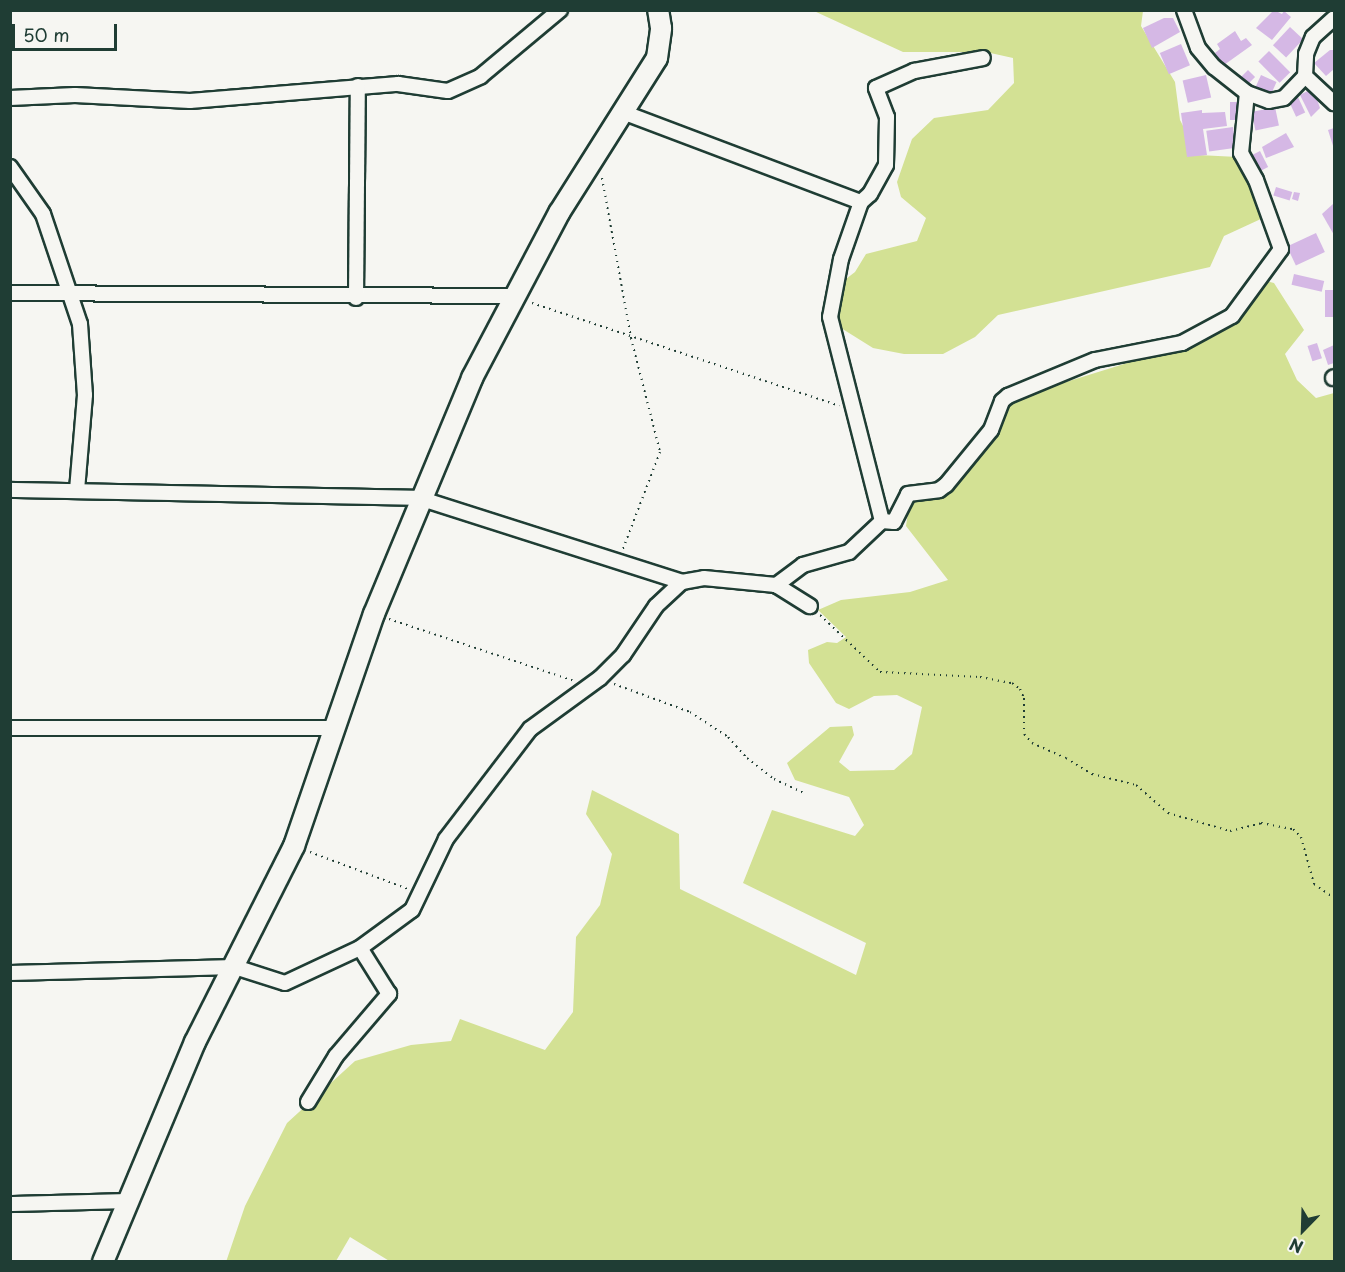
<!DOCTYPE html>
<style>
body{margin:0}
#map{position:relative;width:1345px;height:1272px;overflow:hidden;background:#f6f6f2;font-family:"Playpen Sans",sans-serif}
div>[style]{position:absolute}
[style*='--x']{left:calc(var(--x)*1px);top:calc(var(--y)*1px);width:calc(var(--w)*1px);rotate:calc(var(--a)*1deg)}
.green>*{inset:0;background:#d3e194}
.building>*{inset:0;background:#d5b8e5;transform-origin:0 0}
.path>*{height:2px;margin-top:-1px;transform-origin:0;background:repeating-linear-gradient(90deg,#1f3d34 0 1.5px,transparent 0 6px)}
.roads{filter:drop-shadow(2px 0 #1f3d34) drop-shadow(-2px 0 #1f3d34) drop-shadow(0 2px #1f3d34) drop-shadow(0 -2px #1f3d34)}
.street>*{height:14px;margin:-7px;padding:0 7px;transform-origin:7px;border-radius:7px;background:#f6f6f2}
.secondary>*{height:20px;margin:-10px;padding:0 10px;transform-origin:10px;border-radius:10px;background:#f6f6f2}
span{translate:-50% -50%;white-space:nowrap;text-align:center;line-height:1.15;-webkit-text-stroke:4.5px #f6f6f2;paint-order:stroke}
.frame{position:absolute;inset:0;border:12px solid #1f3d34;pointer-events:none}
.north{position:absolute;left:1273px;top:1200px;width:60px;height:60px;-webkit-text-stroke:4px #f6f6f2;paint-order:stroke;rotate:203deg;font-size:16px;font-weight:700;line-height:24px;text-align:center;color:#1f3d34}
.north::after{content:'';display:block;margin:auto;width:21px;height:27px;background:#1f3d34;clip-path:polygon(50% 0,100% 100%,50% 72%,0 100%)}
.scale{position:absolute;left:12px;top:24px;width:105px;height:27px;box-sizing:border-box;border:3px solid #1f3d34;border-top:0;padding-left:8px;font-size:18px;line-height:21px;white-space:nowrap;color:#1f3d34;-webkit-text-stroke:4px #f6f6f2;paint-order:stroke}
</style>
<div id="map">
<div class="green">
<div style="clip-path:polygon(814px 11px,1143px 11px,1141px 26px,1175px 82px,1180px 120px,1198px 155px,1238px 157px,1263px 218px,1224px 236px,1210px 267px,998px 315px,975px 337px,943px 354px,904px 354px,873px 348px,841px 328px,832px 317px,842px 282px,855px 272px,866px 254px,917px 241px,926px 218px,901px 197px,897px 182px,912px 139px,934px 118px,988px 110px,1014px 83px,1013px 58px,986px 52px,903px 52px)"></div>
<div style="clip-path:polygon(1262px 280px,1274px 283px,1304px 330px,1285px 354px,1297px 380px,1316px 398px,1334px 393px,1334px 1261px,391px 1262px,350px 1237px,336px 1261px,226px 1262px,245px 1206px,287px 1123px,355px 1061px,411px 1045px,451px 1041px,460px 1019px,545px 1050px,573px 1012px,576px 937px,600px 905px,612px 854px,586px 814px,592px 790px,679px 834px,680px 889px,856px 975px,866px 943px,743px 883px,772px 810px,855px 836px,864px 825px,849px 797px,795px 780px,787px 763px,830px 727px,852px 726px,854px 735px,839px 762px,850px 771px,894px 770px,912px 754px,922px 707px,897px 695px,874px 696px,849px 709px,836px 703px,809px 663px,808px 650px,827px 642px,837px 643px,846px 637px,818px 610px,841px 600px,910px 592px,948px 580px,906px 526px,909px 506px,916px 496px,933px 497px,1011px 399px,1211px 337px,1238px 319px)"></div>
</div>
<div class="building">
<div style="clip-path:polygon(1274px 10px,1282px 14px,1284px 11px,1291px 17px,1272px 40px,1256px 28px)"></div>
<div style="clip-path:polygon(1164px 18px,1173px 18px,1180px 32px,1152px 48px,1143px 28px)"></div>
<div style="left:1290px;top:27px;width:18px;height:25px;rotate:43deg"></div>
<div style="clip-path:polygon(1235px 31px,1241px 41px,1246px 38px,1252px 45px,1224px 65px,1215px 53px,1220px 49px,1217px 44px)"></div>
<div style="left:1181px;top:44px;width:23px;height:23px;rotate:67deg"></div>
<div style="clip-path:polygon(1330px 50px,1334px 50px,1334px 69px,1326px 76px,1314px 63px)"></div>
<div style="left:1269px;top:51px;width:30px;height:15px;rotate:45deg"></div>
<div style="left:1248px;top:70px;width:10px;height:12px;rotate:45deg"></div>
<div style="left:1206px;top:75px;width:23px;height:24px;rotate:77deg"></div>
<div style="left:1261px;top:75px;width:17px;height:14px;rotate:24deg"></div>
<div style="clip-path:polygon(1313px 88px,1320px 108px,1311px 117px,1300px 95px)"></div>
<div style="left:1298px;top:97px;width:17px;height:10px;rotate:65deg"></div>
<div style="left:1230px;top:102px;width:10px;height:18px"></div>
<div style="left:1275px;top:107px;width:19px;height:24px;rotate:78deg"></div>
<div style="clip-path:polygon(1202px 110px,1202px 113px,1225px 112px,1227px 126px,1203px 129px,1207px 155px,1187px 157px,1181px 113px)"></div>
<div style="left:1233px;top:127px;width:21px;height:27px;rotate:82deg"></div>
<div style="clip-path:polygon(1334px 128px,1334px 149px,1328px 130px)"></div>
<div style="clip-path:polygon(1286px 133px,1294px 147px,1266px 158px,1262px 147px)"></div>
<div style="left:1260px;top:151px;width:18px;height:11px;rotate:63deg"></div>
<div style="left:1276px;top:187px;width:17px;height:9px;rotate:17deg"></div>
<div style="clip-path:polygon(1294px 192px,1300px 193px,1298px 201px,1292px 199px)"></div>
<div style="clip-path:polygon(1334px 203px,1334px 235px,1322px 214px)"></div>
<div style="left:1316px;top:233px;width:21px;height:32px;rotate:65deg"></div>
<div style="left:1294px;top:274px;width:31px;height:11px;rotate:13deg"></div>
<div style="left:1325px;top:290px;width:9px;height:27px"></div>
<div style="left:1317px;top:343px;width:16px;height:10px;rotate:72deg"></div>
<div style="clip-path:polygon(1334px 345px,1334px 363px,1328px 365px,1323px 350px)"></div>
</div>
<div class="path">
<div style="--x:602;--y:178;--w:163;--a:79.7"></div>
<div style="--x:631;--y:338;--w:118;--a:75.7"></div>
<div style="--x:660;--y:452;--w:104;--a:110.9"></div>
<div style="--x:532;--y:303;--w:324;--a:18.5"></div>
<div style="--x:820;--y:615;--w:83;--a:43.5"></div>
<div style="--x:880;--y:672;--w:100;--a:2.9"></div>
<div style="--x:980;--y:677;--w:33;--a:11"></div>
<div style="--x:1012;--y:683;--w:10;--a:37"></div>
<div style="--x:1020;--y:689;--w:10;--a:66"></div>
<div style="--x:1024;--y:698;--w:36;--a:90"></div>
<div style="--x:1024;--y:734;--w:12;--a:48"></div>
<div style="--x:1032;--y:743;--w:37;--a:24"></div>
<div style="--x:1066;--y:758;--w:31;--a:32"></div>
<div style="--x:1092;--y:774;--w:45;--a:14"></div>
<div style="--x:1136;--y:785;--w:43;--a:41.2"></div>
<div style="--x:1168;--y:813;--w:65;--a:16.2"></div>
<div style="--x:1230;--y:831;--w:32;--a:-14"></div>
<div style="--x:1261;--y:823;--w:33;--a:11"></div>
<div style="--x:1293;--y:829;--w:11;--a:45"></div>
<div style="--x:1301;--y:837;--w:49;--a:74.5"></div>
<div style="--x:1314;--y:884;--w:24;--a:35"></div>
<div style="--x:389;--y:619;--w:195;--a:18.5"></div>
<div style="--x:614;--y:684;--w:81;--a:20.2"></div>
<div style="--x:690;--y:712;--w:45;--a:33.3"></div>
<div style="--x:728;--y:737;--w:28;--a:48"></div>
<div style="--x:747;--y:758;--w:34;--a:38"></div>
<div style="--x:774;--y:779;--w:35;--a:25"></div>
<div style="--x:310;--y:852;--w:105;--a:20.7"></div>
</div>
<div class="roads">
<div class="street">
<div style="--x:1184;--y:10;--w:40;--a:69.8"></div>
<div style="--x:1198;--y:48;--w:25;--a:50"></div>
<div style="--x:1214;--y:67;--w:42;--a:38.2"></div>
<div style="--x:1247;--y:93;--w:23;--a:20"></div>
<div style="--x:1269;--y:101;--w:15;--a:-11"></div>
<div style="--x:1284;--y:98;--w:30;--a:-46"></div>
<div style="--x:1305;--y:76;--w:22;--a:-87"></div>
<div style="--x:1306;--y:54;--w:18;--a:-68"></div>
<div style="--x:1313;--y:37;--w:28;--a:-42"></div>
<div style="--x:1305;--y:76;--w:40;--a:43"></div>
<div style="--x:10;--y:98;--w:65;--a:-2.6"></div>
<div style="--x:75;--y:95;--w:115;--a:3"></div>
<div style="--x:190;--y:101;--w:209;--a:-4.7"></div>
<div style="--x:398;--y:84;--w:50;--a:8"></div>
<div style="--x:448;--y:91;--w:36;--a:-24"></div>
<div style="--x:481;--y:76;--w:103;--a:-39.9"></div>
<div style="--x:625;--y:113;--w:252;--a:20.7"></div>
<div style="--x:861;--y:202;--w:60;--a:109.3"></div>
<div style="--x:841;--y:259;--w:59;--a:100.7"></div>
<div style="--x:830;--y:317;--w:211;--a:75.7"></div>
<div style="--x:882;--y:521;--w:45;--a:136.8"></div>
<div style="--x:849;--y:552;--w:48;--a:164.2"></div>
<div style="--x:803;--y:565;--w:34;--a:143"></div>
<div style="--x:10;--y:167;--w:57;--a:54.9"></div>
<div style="--x:43;--y:214;--w:116;--a:71.4"></div>
<div style="--x:80;--y:324;--w:71;--a:86"></div>
<div style="--x:85;--y:395;--w:96;--a:94.8"></div>
<div style="--x:861;--y:202;--w:12;--a:-42"></div>
<div style="--x:870;--y:194;--w:33;--a:-61"></div>
<div style="--x:886;--y:165;--w:48;--a:-88.8"></div>
<div style="--x:887;--y:117;--w:31;--a:-111"></div>
<div style="--x:876;--y:88;--w:42;--a:-24.1"></div>
<div style="--x:914;--y:71;--w:70;--a:-10.7"></div>
<div style="--x:10;--y:293;--w:502;--a:0.34"></div>
<div style="--x:356;--y:298;--w:212;--a:-89.5"></div>
<div style="--x:1333;--y:378;--w:1;--a:-45"></div>
<div style="--x:10;--y:490;--w:409;--a:1.1"></div>
<div style="--x:419;--y:498;--w:276;--a:17.7"></div>
<div style="--x:882;--y:521;--w:12;--a:5"></div>
<div style="--x:894;--y:522;--w:31;--a:-63"></div>
<div style="--x:908;--y:494;--w:31;--a:-7"></div>
<div style="--x:939;--y:490;--w:9;--a:-36"></div>
<div style="--x:946;--y:485;--w:71;--a:-50.7"></div>
<div style="--x:991;--y:430;--w:31;--a:-69"></div>
<div style="--x:1002;--y:401;--w:8;--a:-40"></div>
<div style="--x:1008;--y:396;--w:94;--a:-22.5"></div>
<div style="--x:1095;--y:360;--w:89;--a:-11.1"></div>
<div style="--x:1182;--y:343;--w:57;--a:-28.4"></div>
<div style="--x:1232;--y:316;--w:83;--a:-53.8"></div>
<div style="--x:1281;--y:249;--w:73;--a:-109.9"></div>
<div style="--x:1256;--y:180;--w:31;--a:-119"></div>
<div style="--x:1241;--y:153;--w:60;--a:-84.3"></div>
<div style="--x:10;--y:728;--w:326;--a:0"></div>
<div style="--x:10;--y:973;--w:225;--a:-1.5"></div>
<div style="--x:235;--y:967;--w:52;--a:17.7"></div>
<div style="--x:285;--y:983;--w:83;--a:-25"></div>
<div style="--x:360;--y:948;--w:64;--a:-36.2"></div>
<div style="--x:412;--y:910;--w:79;--a:-64.4"></div>
<div style="--x:446;--y:839;--w:138;--a:-52.6"></div>
<div style="--x:530;--y:729;--w:87;--a:-36.1"></div>
<div style="--x:600;--y:678;--w:33;--a:-45"></div>
<div style="--x:623;--y:655;--w:59;--a:-56"></div>
<div style="--x:656;--y:606;--w:35;--a:-43"></div>
<div style="--x:682;--y:582;--w:22;--a:-10"></div>
<div style="--x:704;--y:578;--w:72;--a:5.6"></div>
<div style="--x:776;--y:585;--w:40;--a:32"></div>
<div style="--x:308;--y:1102;--w:54;--a:-58.7"></div>
<div style="--x:336;--y:1056;--w:82;--a:-49.5"></div>
<div style="--x:389;--y:994;--w:54;--a:-122.2"></div>
<div style="--x:10;--y:1204;--w:121;--a:-1.4"></div>
</div>
<div class="secondary">
<div style="--x:103;--y:1262;--w:238;--a:-67.3"></div>
<div style="--x:195;--y:1042;--w:220;--a:-63.2"></div>
<div style="--x:294;--y:846;--w:245;--a:-71"></div>
<div style="--x:374;--y:614;--w:256;--a:-67.4"></div>
<div style="--x:472;--y:378;--w:187;--a:-62.2"></div>
<div style="--x:559;--y:213;--w:183;--a:-57.7"></div>
<div style="--x:657;--y:58;--w:30;--a:-82"></div>
<div style="--x:661;--y:28;--w:18;--a:-99"></div>
</div>
</div>
<div class="frame"></div>
<div class="north">N</div>
<div class="scale">50 m</div>
</div>
